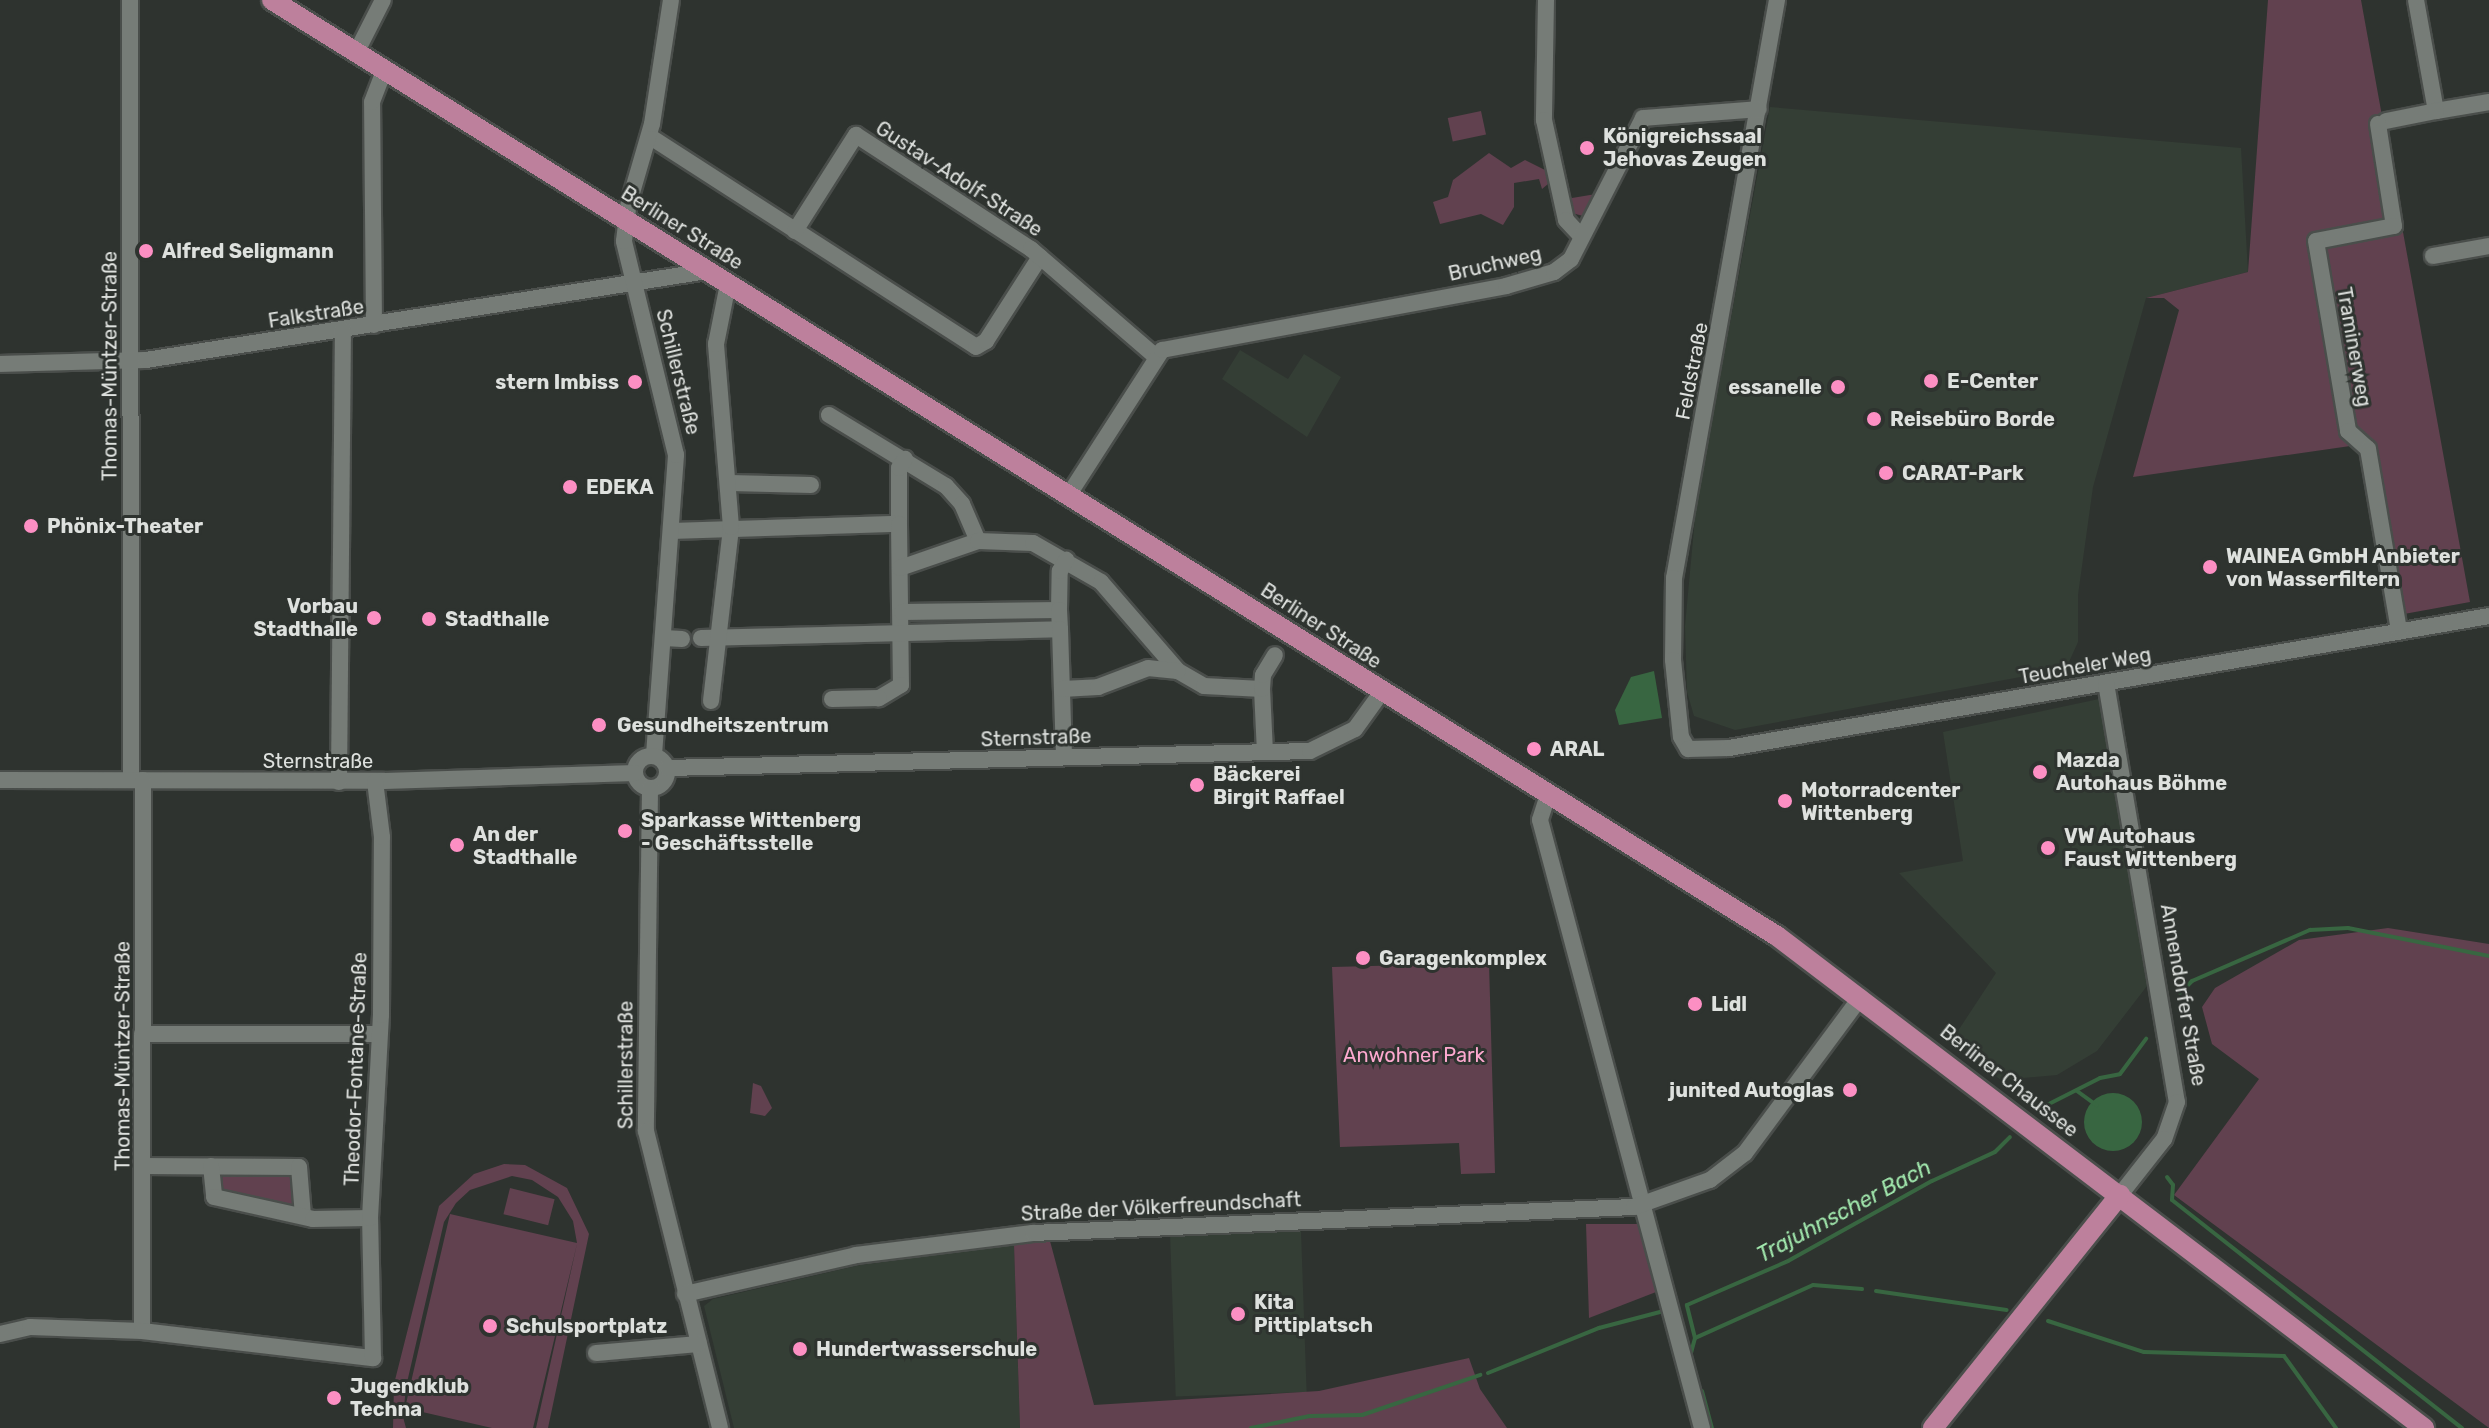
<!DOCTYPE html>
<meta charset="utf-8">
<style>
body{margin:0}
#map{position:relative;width:2489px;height:1428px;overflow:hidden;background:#2e332f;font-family:Rubik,sans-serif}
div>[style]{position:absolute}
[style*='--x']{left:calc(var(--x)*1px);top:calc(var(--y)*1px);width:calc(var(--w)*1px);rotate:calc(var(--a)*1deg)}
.built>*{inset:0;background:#343e35;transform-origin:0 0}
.green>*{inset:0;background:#61414f;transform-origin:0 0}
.water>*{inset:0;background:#386641}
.round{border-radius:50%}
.stream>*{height:4px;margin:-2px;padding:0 2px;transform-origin:2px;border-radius:2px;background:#386641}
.roads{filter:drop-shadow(2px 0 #4a4e4b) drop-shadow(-2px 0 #4a4e4b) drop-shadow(0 2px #4a4e4b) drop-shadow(0 -2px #4a4e4b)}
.minor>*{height:16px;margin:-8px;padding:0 8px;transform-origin:8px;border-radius:8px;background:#767c77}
.minor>.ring{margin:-8px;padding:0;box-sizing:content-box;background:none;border:16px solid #767c77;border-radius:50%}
.major>*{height:20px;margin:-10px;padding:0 10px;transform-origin:10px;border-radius:10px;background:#bd809c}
.dots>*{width:22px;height:22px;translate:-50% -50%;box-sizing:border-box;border:4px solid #2e332f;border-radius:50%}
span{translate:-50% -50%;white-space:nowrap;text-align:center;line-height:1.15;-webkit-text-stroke:6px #2e332f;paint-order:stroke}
.poi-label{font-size:20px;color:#dee1de;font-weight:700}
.left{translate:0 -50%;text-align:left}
.right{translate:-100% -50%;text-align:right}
.street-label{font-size:20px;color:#dee1de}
.park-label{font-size:20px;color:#fda9cf}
.water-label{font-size:22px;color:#a2e9ae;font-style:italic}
</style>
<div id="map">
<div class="built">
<div style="clip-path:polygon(1770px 107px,2241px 148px,2248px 272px,2146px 298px,2093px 487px,2078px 595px,2078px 642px,2068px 664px,2053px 671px,1735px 730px,1694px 716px,1687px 692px,1685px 626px,1696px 507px)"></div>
<div style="clip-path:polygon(1240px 350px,1288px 379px,1304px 354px,1341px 377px,1307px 437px,1222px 379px)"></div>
<div style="clip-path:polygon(2099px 699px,2147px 986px,2097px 1051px,2057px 1075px,2001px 1080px,1950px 1043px,1996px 973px,1899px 873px,1963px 861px,1943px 732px)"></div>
<div style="left:1301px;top:1231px;width:161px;height:131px;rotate:88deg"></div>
<div style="clip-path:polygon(1014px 1245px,1020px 1428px,734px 1428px,704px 1306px,713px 1299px,860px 1265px)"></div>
</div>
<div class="green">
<div style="clip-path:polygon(2268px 0,2361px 0,2470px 602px,2404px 614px,2371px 443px,2133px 477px,2179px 310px,2164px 298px,2146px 298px,2248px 272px)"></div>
<div style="left:455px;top:99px;width:173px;height:4px;rotate:32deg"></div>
<div style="left:1481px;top:111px;width:24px;height:34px;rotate:78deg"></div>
<div style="clip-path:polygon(1489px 153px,1511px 168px,1525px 160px,1545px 170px,1548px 184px,1542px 189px,1539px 179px,1514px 183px,1514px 207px,1503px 225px,1481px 214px,1440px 224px,1433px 202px,1448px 197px,1453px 180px)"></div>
<div style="clip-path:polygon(1596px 194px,1583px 216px,1572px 213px,1566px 199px)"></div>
<div style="clip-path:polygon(2388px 928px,2489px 944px,2489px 1428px,2174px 1195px,2259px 1079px,2212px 1044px,2202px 1007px,2215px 988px,2299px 940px)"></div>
<div style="clip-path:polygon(1489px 963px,1495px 1173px,1461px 1174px,1459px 1143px,1340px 1147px,1332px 967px)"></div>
<div style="clip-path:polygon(753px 1083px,761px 1086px,772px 1108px,765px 1116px,750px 1113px)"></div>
<div style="clip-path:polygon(525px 1165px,567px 1188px,589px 1234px,548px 1428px,536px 1428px,577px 1244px,533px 1428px,492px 1428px,405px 1408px,450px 1214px,577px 1243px,573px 1221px,558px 1197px,532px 1180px,512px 1176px,470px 1190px,456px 1203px,444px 1222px,406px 1387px,403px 1417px,406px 1428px,393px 1428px,394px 1384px,439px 1206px,474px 1174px,504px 1164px)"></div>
<div style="clip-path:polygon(224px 1170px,295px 1173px,299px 1204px,291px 1210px,225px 1195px,219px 1189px)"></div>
<div style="left:510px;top:1188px;width:46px;height:27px;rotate:14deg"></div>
<div style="clip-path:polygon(1586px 1224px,1638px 1224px,1656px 1292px,1589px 1318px)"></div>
<div style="clip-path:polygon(1050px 1241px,1094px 1405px,1319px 1391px,1469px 1358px,1480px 1389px,1507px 1428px,1020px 1428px,1014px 1245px)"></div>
</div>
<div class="water">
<div style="clip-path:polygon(1654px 671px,1662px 718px,1619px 725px,1615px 710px,1631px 677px)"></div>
<div class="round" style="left:2084px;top:1093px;width:58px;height:58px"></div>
</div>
<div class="stream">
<div style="--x:2180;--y:993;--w:17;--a:-45"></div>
<div style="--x:2192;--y:981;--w:129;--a:-23.4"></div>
<div style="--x:2310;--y:930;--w:38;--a:-3"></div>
<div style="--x:2348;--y:928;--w:144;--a:11.2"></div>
<div style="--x:2077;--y:1091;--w:24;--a:36"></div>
<div style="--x:2039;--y:1109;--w:68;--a:-26.9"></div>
<div style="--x:2100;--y:1078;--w:20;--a:-11"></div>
<div style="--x:2120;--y:1074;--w:44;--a:-53.4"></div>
<div style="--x:2167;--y:1177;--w:10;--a:53"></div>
<div style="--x:2173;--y:1185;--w:15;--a:94"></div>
<div style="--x:2172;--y:1200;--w:369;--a:38.2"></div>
<div style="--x:1862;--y:1289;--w:49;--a:-175.3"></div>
<div style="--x:1813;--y:1285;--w:129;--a:155.8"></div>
<div style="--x:1695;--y:1338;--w:34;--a:-104"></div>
<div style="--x:1687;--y:1305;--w:110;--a:-23.5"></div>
<div style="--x:1788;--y:1261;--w:165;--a:-29.1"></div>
<div style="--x:1932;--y:1181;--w:69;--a:-24.7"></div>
<div style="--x:1995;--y:1152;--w:21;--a:-45"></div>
<div style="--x:1876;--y:1291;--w:132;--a:8.3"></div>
<div style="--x:2048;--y:1321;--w:101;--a:17.9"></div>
<div style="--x:2144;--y:1352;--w:140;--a:1.6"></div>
<div style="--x:2284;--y:1356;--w:89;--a:54.2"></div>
<div style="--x:1691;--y:1353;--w:16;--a:-75"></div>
<div style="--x:1488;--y:1373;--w:120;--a:-22.1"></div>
<div style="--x:1599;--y:1328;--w:63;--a:-14.7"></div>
<div style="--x:1702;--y:1391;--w:38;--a:75"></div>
<div style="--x:1251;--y:1428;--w:60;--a:-11.5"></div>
<div style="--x:1310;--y:1416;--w:52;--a:-1.1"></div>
<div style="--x:1362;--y:1415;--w:125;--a:-18.7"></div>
</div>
<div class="roads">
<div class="minor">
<div style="--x:130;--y:0;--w:780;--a:89.93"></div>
<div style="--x:1546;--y:0;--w:120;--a:91"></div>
<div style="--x:1544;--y:120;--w:102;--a:77.6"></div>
<div style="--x:1566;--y:220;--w:21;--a:47"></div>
<div style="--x:1777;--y:0;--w:587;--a:100.1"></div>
<div style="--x:1674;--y:578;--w:82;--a:90.7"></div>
<div style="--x:1673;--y:660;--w:77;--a:84.1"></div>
<div style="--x:1681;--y:737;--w:14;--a:60"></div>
<div style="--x:1688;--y:749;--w:41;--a:-1.4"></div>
<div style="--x:1729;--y:748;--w:771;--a:-9.85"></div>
<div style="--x:2416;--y:0;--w:113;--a:79.8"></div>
<div style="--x:2436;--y:111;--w:54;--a:-9.6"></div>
<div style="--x:356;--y:53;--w:59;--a:-63"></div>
<div style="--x:2386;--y:121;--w:51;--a:-11.3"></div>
<div style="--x:2378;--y:124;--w:103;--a:81.1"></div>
<div style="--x:2394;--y:226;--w:79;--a:169.1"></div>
<div style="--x:2316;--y:241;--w:193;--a:80.4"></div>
<div style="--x:2348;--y:431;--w:27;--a:42"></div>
<div style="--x:2368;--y:449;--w:185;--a:80.3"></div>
<div style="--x:649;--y:136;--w:389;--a:32.8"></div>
<div style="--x:976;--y:347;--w:12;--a:-31"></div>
<div style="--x:986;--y:341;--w:100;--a:-57.3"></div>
<div style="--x:795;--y:231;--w:114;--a:-57.6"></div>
<div style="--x:856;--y:135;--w:209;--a:33.1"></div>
<div style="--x:1031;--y:249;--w:164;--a:40.8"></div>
<div style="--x:2433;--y:256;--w:57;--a:-10.1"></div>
<div style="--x:374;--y:325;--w:223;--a:-90.5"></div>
<div style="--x:372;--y:102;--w:34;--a:-69"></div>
<div style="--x:0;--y:364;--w:146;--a:-1.6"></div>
<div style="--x:146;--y:360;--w:568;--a:-9.01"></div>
<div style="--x:829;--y:415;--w:137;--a:31.3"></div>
<div style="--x:946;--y:486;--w:24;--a:48"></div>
<div style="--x:962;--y:504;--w:40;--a:66.6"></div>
<div style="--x:730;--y:483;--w:81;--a:1.4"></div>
<div style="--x:1068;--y:496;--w:174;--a:-57.2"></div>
<div style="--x:1162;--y:350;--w:350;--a:-10.5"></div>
<div style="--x:1506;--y:286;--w:50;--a:-16.3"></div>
<div style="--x:1554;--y:272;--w:21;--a:-37"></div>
<div style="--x:1571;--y:259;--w:158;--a:-62.9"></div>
<div style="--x:1643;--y:118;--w:116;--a:-4.4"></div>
<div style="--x:899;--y:524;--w:56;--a:-90"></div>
<div style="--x:899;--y:468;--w:11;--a:-56"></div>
<div style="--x:671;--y:531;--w:228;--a:-1.8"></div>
<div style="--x:899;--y:524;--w:161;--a:89.3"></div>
<div style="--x:901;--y:685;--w:26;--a:149"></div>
<div style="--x:879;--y:698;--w:47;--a:178.8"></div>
<div style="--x:900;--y:568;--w:83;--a:-19.1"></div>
<div style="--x:978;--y:541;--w:55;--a:2.1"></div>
<div style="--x:1033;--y:543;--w:78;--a:29.8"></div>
<div style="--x:1101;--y:582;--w:118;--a:49.1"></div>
<div style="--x:1178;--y:671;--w:30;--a:30"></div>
<div style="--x:1204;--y:686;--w:58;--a:3"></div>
<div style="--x:1262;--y:689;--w:63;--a:87.3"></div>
<div style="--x:1059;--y:610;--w:39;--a:-89"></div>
<div style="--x:1060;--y:571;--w:13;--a:-61"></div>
<div style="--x:902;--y:612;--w:157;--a:-0.7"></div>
<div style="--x:1059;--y:610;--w:19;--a:87"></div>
<div style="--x:664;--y:638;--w:18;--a:3"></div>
<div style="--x:701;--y:638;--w:359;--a:-1.4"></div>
<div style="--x:1060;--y:629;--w:128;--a:88.2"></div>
<div style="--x:2106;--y:683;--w:425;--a:80.4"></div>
<div style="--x:2177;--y:1102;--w:39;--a:109"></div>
<div style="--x:2164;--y:1139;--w:71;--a:128.2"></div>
<div style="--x:1062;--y:689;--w:36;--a:-3"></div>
<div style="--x:1098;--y:687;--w:53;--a:-20.8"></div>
<div style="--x:1148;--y:668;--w:30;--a:6"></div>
<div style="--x:1262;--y:689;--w:14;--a:-86"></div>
<div style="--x:1263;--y:675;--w:23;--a:-59"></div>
<div style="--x:711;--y:701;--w:175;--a:-83.4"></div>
<div style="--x:731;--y:527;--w:184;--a:-94.7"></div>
<div style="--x:716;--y:344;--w:61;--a:-78.7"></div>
<div style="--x:654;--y:755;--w:301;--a:-85.8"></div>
<div style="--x:676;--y:455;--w:220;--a:-103.7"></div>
<div style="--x:624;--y:241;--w:38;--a:-83"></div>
<div style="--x:629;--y:203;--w:82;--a:-73.8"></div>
<div style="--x:652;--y:124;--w:125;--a:-81.3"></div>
<div class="ring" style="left:635px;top:756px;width:16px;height:16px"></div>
<div style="--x:668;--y:768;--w:642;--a:-1.52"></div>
<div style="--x:1310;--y:751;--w:50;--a:-26.1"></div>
<div style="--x:1355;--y:729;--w:44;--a:-54.2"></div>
<div style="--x:0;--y:780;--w:384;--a:0.1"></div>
<div style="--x:384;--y:781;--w:251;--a:-1.8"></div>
<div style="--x:339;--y:782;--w:452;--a:-89.5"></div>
<div style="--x:650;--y:788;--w:343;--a:90.7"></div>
<div style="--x:646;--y:1131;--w:306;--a:76"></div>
<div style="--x:1548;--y:795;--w:26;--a:108"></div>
<div style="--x:1540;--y:820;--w:629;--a:75.08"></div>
<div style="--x:142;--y:1034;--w:235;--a:0"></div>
<div style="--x:143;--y:1166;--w:156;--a:0.4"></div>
<div style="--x:299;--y:1167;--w:49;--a:85.3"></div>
<div style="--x:211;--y:1166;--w:31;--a:84"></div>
<div style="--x:214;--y:1197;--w:101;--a:12.5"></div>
<div style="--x:313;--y:1219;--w:57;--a:-1"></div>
<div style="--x:685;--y:1294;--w:175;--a:-12.8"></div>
<div style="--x:856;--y:1255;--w:178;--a:-7.1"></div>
<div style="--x:1033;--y:1233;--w:602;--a:-2.48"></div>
<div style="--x:1634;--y:1207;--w:81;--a:-19.6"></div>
<div style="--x:1710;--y:1180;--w:44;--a:-37.6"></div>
<div style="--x:1745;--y:1153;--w:194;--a:-53.4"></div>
<div style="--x:142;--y:1331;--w:551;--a:-89.9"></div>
<div style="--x:0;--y:1334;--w:31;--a:-13"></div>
<div style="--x:30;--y:1327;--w:112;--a:2"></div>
<div style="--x:142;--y:1331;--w:233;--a:6.7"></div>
<div style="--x:373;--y:1358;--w:140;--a:-91.2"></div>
<div style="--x:370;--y:1218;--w:203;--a:-86.9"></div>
<div style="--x:381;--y:1015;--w:178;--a:-89.7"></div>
<div style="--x:382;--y:837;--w:56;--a:-97.1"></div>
<div style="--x:596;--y:1353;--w:103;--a:-5"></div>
</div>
<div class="major">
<div style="--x:272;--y:0;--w:1772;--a:31.88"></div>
<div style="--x:1777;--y:936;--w:813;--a:37.25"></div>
<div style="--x:1933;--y:1428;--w:299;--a:-51.3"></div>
</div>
</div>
<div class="dots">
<div style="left:1587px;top:148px;background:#fc8fc3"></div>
<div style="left:146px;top:251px;background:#fc8fc3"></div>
<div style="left:1931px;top:381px;background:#fc8fc3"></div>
<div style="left:635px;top:382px;background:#fc8fc3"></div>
<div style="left:1838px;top:387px;background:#fc8fc3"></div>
<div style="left:1874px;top:419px;background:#fc8fc3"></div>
<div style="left:1886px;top:473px;background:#fc8fc3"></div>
<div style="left:570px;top:487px;background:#fc8fc3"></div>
<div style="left:31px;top:526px;background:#fc8fc3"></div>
<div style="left:2210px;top:567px;background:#fc8fc3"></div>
<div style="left:374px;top:618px;background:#fc8fc3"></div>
<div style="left:429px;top:619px;background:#fc8fc3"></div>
<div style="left:599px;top:725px;background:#fc8fc3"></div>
<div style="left:1534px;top:749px;background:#fc8fc3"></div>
<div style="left:2040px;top:772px;background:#fc8fc3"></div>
<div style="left:1197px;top:785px;background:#fc8fc3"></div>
<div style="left:1785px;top:801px;background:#fc8fc3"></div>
<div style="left:625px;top:831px;background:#fc8fc3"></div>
<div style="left:457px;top:845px;background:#fc8fc3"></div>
<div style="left:2048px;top:848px;background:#fc8fc3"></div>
<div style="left:1363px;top:958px;background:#fc8fc3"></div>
<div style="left:1695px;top:1004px;background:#fc8fc3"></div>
<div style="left:1850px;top:1090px;background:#fc8fc3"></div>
<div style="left:1238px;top:1314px;background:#fc8fc3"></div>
<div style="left:490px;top:1326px;background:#fc8fc3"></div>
<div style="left:800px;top:1349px;background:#fc8fc3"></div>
<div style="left:334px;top:1398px;background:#fc8fc3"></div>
</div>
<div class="poi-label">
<span class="left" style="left:1603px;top:148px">Königreichssaal<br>Jehovas Zeugen</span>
<span class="left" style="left:162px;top:251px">Alfred Seligmann</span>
<span class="left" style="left:1947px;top:381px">E-Center</span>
<span class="right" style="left:619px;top:382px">stern Imbiss</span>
<span class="right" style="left:1822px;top:387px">essanelle</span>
<span class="left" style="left:1890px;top:419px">Reisebüro Borde</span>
<span class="left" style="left:1902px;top:473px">CARAT-Park</span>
<span class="left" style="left:586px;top:487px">EDEKA</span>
<span class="left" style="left:47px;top:526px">Phönix-Theater</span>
<span class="left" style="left:2226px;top:568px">WAINEA GmbH Anbieter<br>von Wasserfiltern</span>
<span class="right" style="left:358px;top:618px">Vorbau<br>Stadthalle</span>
<span class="left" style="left:445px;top:619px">Stadthalle</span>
<span class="left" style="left:617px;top:725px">Gesundheitszentrum</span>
<span class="left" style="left:1550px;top:749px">ARAL</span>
<span class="left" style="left:2056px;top:772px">Mazda<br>Autohaus Böhme</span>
<span class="left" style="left:1213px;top:786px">Bäckerei<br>Birgit Raffael</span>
<span class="left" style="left:1801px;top:802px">Motorradcenter<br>Wittenberg</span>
<span class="left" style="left:641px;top:832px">Sparkasse Wittenberg<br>- Geschäftsstelle</span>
<span class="left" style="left:473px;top:846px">An der<br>Stadthalle</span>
<span class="left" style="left:2064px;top:848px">VW Autohaus<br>Faust Wittenberg</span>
<span class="left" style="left:1379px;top:958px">Garagenkomplex</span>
<span class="left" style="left:1711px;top:1004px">Lidl</span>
<span class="right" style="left:1834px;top:1090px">junited Autoglas</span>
<span class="left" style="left:1254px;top:1314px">Kita<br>Pittiplatsch</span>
<span class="left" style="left:506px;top:1326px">Schulsportplatz</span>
<span class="left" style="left:816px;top:1349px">Hundertwasserschule</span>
<span class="left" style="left:350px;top:1398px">Jugendklub<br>Techna</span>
</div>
<div class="street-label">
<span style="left:959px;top:179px;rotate:33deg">Gustav-Adolf-Straße</span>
<span style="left:682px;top:228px;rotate:32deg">Berliner Straße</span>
<span style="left:1495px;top:264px;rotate:-13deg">Bruchweg</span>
<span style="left:316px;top:314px;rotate:-9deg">Falkstraße</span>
<span style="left:2354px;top:347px;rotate:80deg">Traminerweg</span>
<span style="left:110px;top:366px;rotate:-90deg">Thomas-Müntzer-Straße</span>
<span style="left:1692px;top:371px;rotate:-79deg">Feldstraße</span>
<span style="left:678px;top:372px;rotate:76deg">Schillerstraße</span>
<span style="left:1321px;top:626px;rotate:33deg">Berliner Straße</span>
<span style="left:2085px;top:666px;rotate:-10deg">Teucheler Weg</span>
<span style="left:1036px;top:738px;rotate:-2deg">Sternstraße</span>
<span style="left:318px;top:761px">Sternstraße</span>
<span style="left:2183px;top:995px;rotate:80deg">Annendorfer Straße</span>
<span style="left:123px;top:1056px;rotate:-90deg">Thomas-Müntzer-Straße</span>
<span style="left:626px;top:1065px;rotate:-90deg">Schillerstraße</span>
<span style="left:356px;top:1069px;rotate:-88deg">Theodor-Fontane-Straße</span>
<span style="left:2009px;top:1081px;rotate:38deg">Berliner Chaussee</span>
<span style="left:1161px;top:1207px;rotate:-3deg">Straße der Völkerfreundschaft</span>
</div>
<div class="park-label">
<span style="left:1414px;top:1055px">Anwohner Park</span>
</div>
<div class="water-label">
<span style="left:1844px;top:1211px;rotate:-28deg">Trajuhnscher Bach</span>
</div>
</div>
